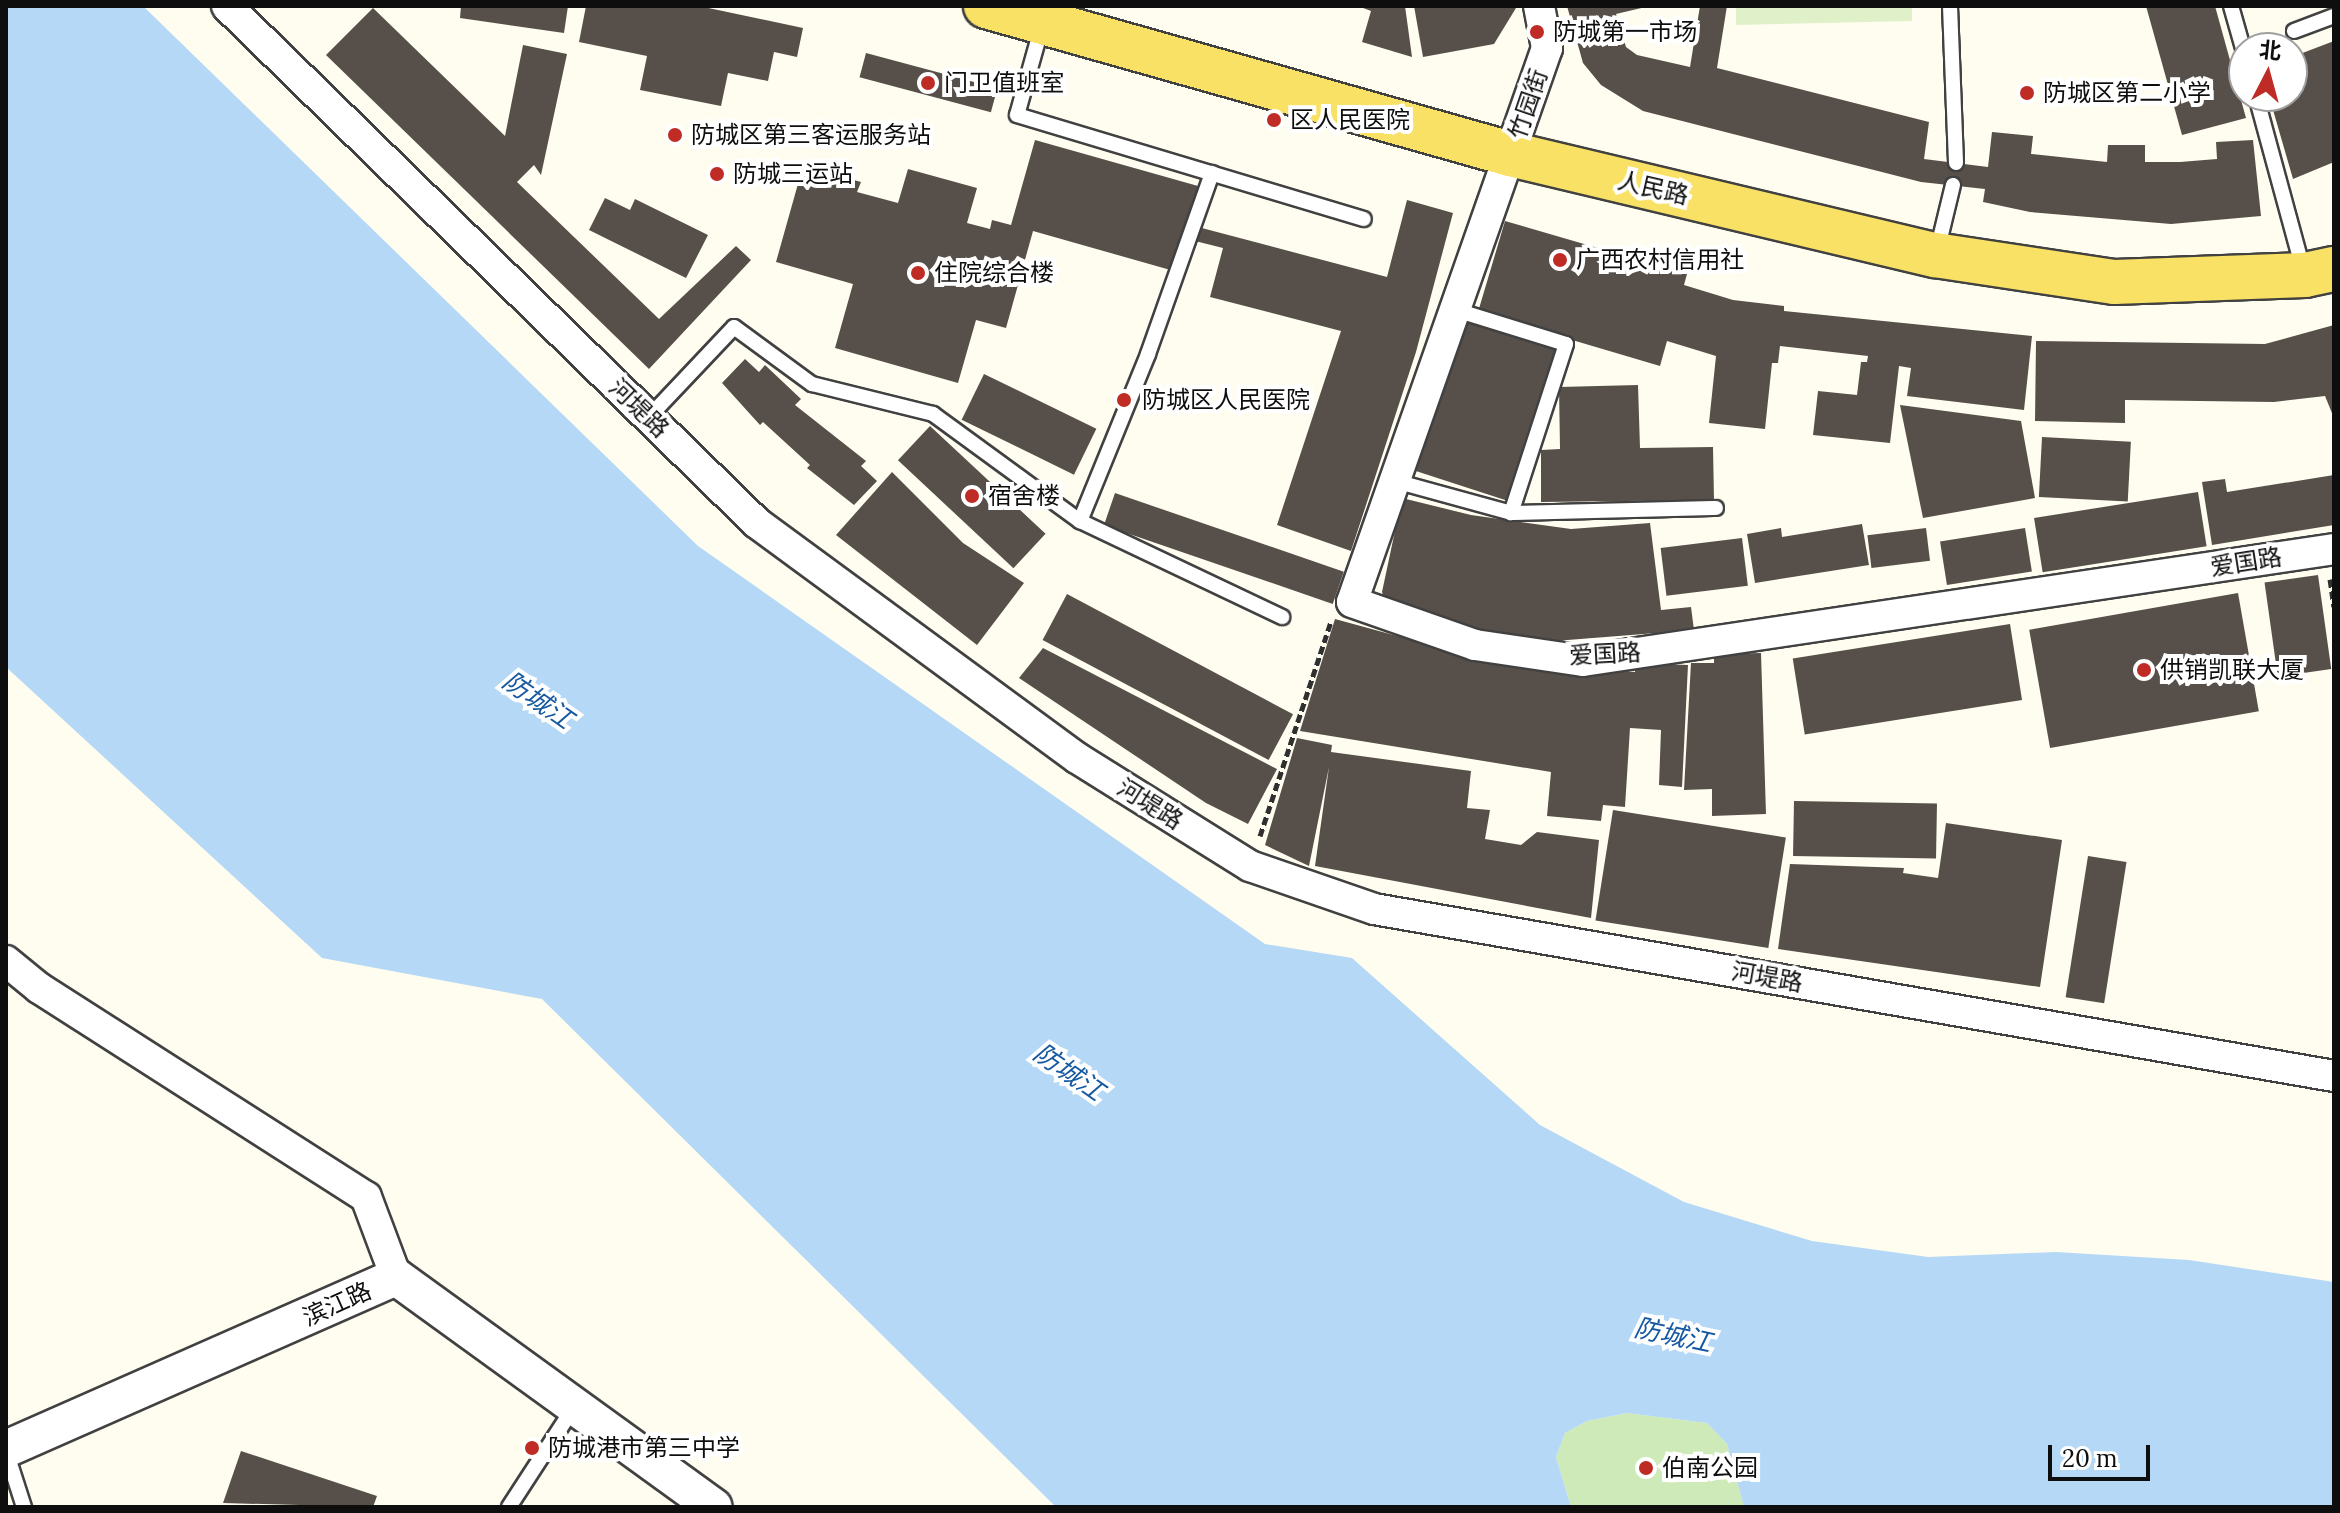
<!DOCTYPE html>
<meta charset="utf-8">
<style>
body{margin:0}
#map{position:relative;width:2340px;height:1513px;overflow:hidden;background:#fffdef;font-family:Lora,"Noto Sans SC",serif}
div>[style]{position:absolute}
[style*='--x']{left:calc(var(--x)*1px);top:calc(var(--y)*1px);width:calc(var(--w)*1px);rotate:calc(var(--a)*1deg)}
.green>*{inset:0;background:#ceeab8}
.pitch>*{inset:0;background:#e0f1ca}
.water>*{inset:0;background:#b4d8f6}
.building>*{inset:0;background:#57504a;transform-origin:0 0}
.path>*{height:5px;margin-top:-2.5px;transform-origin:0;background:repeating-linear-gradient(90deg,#303030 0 8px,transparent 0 12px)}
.roads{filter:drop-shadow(2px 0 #414141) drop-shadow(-2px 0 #414141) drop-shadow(0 2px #414141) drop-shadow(0 -2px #414141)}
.service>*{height:14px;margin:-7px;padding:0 7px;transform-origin:7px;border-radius:7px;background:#fff}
.minor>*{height:30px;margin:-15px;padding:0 15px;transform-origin:15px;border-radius:15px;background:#fff}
.tertiary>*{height:36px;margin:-18px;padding:0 18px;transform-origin:18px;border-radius:18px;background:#fff}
.primary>*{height:44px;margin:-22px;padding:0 22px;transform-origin:22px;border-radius:22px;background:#f9e165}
.dots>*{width:22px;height:22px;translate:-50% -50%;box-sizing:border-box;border:4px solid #fff;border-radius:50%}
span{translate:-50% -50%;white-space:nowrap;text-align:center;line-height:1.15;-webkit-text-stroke:8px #fff;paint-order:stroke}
.poi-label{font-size:24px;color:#0e0e0e}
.left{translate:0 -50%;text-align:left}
.street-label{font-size:24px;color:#0e0e0e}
.water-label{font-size:26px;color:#1659a1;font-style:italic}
.frame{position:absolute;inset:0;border:8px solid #0e0e0e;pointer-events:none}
.north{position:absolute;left:2228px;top:32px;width:80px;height:80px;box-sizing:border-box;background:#fff;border:2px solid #9f9f9f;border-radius:50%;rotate:6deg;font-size:22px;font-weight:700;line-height:32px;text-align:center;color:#0e0e0e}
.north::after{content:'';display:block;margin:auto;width:28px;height:36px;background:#bf2b25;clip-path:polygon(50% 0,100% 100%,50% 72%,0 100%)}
.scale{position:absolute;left:2048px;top:1445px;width:102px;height:36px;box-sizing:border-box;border:4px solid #0e0e0e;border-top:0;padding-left:10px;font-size:24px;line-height:28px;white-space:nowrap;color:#0e0e0e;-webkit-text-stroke:6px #fff;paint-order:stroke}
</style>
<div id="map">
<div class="green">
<div style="clip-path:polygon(1627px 1413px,1707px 1423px,1727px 1444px,1744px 1507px,1571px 1507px,1556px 1457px,1565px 1433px,1587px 1421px)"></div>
</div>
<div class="pitch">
<div style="clip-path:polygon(1736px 6px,1912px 6px,1912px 21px,1736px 25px)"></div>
</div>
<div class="water">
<div style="clip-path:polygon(6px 6px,143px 6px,698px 546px,1265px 944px,1352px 958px,1540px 1125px,1684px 1202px,1812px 1241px,1928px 1257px,2056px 1252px,2189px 1260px,2334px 1282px,2334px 1507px,1744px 1507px,1727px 1444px,1707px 1423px,1627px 1413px,1587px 1421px,1565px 1433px,1556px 1457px,1571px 1507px,1056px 1507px,542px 999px,322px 958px,6px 667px)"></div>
</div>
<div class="building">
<div style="clip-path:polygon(461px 6px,568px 6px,564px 33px,460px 18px)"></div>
<div style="clip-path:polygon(586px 6px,699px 6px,803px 28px,797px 57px,774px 52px,768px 81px,728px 73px,721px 106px,640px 90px,647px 56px,579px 42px)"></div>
<div style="clip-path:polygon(1358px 6px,1405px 6px,1412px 57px,1362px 42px,1371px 11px)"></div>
<div style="clip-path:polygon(1414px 6px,1516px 6px,1516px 8px,1494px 44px,1423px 57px)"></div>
<div style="clip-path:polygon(1567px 6px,1650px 6px,1616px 14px,1626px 47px,1637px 55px,1690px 67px,1700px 6px,1727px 6px,1717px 68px,1929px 122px,1924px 159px,1988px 167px,1992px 132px,2033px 136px,2031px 154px,2107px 162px,2108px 145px,2145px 145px,2145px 162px,2180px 162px,2217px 159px,2216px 142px,2253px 140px,2261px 216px,2171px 224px,2030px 212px,1983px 202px,1985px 189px,1921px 182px,1643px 111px,1601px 85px,1583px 63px)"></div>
<div style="clip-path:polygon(2146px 6px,2215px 6px,2246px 118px,2182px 135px)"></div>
<div style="clip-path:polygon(373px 8px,505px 136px,523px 45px,567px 54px,541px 175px,534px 165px,517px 182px,659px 319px,736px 246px,751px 260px,649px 369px,326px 55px)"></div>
<div style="clip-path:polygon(2334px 41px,2334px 162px,2293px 179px,2269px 96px,2292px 96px,2292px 57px)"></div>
<div style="left:866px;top:53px;width:136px;height:25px;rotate:15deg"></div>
<div style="clip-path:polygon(1035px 140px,1198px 186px,1174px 271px,1033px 231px,1006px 328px,976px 320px,958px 383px,835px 348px,853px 284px,776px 262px,803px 166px,861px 182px,857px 192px,898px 203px,908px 169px,977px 188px,967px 223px,990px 229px,992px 220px,1011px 225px)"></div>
<div style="clip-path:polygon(605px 198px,630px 210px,635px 199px,708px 235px,686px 278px,589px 230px)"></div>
<div style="clip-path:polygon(1407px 200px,1453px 213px,1416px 352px,1351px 551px,1277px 525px,1341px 331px,1210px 297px,1223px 248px,1195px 241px,1198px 227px,1387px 277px)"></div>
<div style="clip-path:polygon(1505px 221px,1687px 274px,1684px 285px,1733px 300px,1784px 306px,1784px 311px,2032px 336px,2024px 410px,1907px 396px,1911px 368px,1899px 366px,1890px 443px,1813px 435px,1818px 391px,1857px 395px,1861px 362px,1867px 362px,1868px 356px,1780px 346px,1778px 363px,1772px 363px,1765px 429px,1709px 423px,1716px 356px,1667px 341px,1660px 366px,1478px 312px)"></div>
<div style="left:1463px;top:318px;width:97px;height:160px;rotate:18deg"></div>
<div style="clip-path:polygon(2334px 325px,2334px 418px,2325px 396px,2274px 402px,2125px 400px,2125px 423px,2035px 421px,2036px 341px,2265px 344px)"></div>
<div style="clip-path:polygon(745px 359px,759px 372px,765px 365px,801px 399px,795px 405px,866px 461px,861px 466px,877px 481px,854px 505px,807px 468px,810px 465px,763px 422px,760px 425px,722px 383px)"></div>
<div style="left:984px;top:374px;width:125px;height:51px;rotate:26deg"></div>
<div style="clip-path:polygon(1638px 385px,1640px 448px,1713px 447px,1714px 500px,1541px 502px,1541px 450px,1560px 449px,1559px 387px)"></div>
<div style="clip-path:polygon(1900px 405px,2021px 421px,2035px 498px,1923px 518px)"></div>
<div style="left:930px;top:426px;width:158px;height:47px;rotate:43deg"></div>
<div style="left:2042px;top:437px;width:89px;height:60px;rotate:3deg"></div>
<div style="clip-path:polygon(892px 472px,963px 543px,1024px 583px,977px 645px,836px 535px)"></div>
<div style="clip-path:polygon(2334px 475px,2334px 525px,2212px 545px,2202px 482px,2225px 479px,2227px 492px)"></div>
<div style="left:2198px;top:492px;width:55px;height:166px;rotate:81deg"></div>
<div style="left:1115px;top:493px;width:242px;height:34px;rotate:19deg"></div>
<div style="clip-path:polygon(1402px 498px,1471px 515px,1571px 529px,1650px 523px,1661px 610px,1691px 607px,1694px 630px,1555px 641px,1456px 626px,1386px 604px,1382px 592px)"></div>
<div style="clip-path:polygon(1862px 524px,1869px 565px,1755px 583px,1747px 534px,1781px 528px,1782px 537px)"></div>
<div style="left:1926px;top:528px;width:33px;height:59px;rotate:83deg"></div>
<div style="left:2025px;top:528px;width:44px;height:86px;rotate:81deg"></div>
<div style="left:1742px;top:538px;width:48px;height:82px;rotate:83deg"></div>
<div style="left:2318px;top:575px;width:95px;height:54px;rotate:82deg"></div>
<div style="left:2238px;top:593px;width:120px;height:212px;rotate:80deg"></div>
<div style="left:1067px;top:594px;width:256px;height:52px;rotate:28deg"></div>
<div style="clip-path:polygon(1335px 619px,1474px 657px,1635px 672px,1636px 663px,1688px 665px,1682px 787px,1659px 785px,1661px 730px,1630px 728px,1625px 807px,1603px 805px,1601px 821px,1547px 816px,1551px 772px,1300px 731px)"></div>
<div style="left:2010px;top:624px;width:77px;height:220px;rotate:81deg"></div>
<div style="clip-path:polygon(1043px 648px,1277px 769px,1248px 824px,1206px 803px,1019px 678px)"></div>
<div style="clip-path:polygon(1761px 653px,1766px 814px,1712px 816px,1712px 789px,1684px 790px,1691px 663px,1714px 663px,1714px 654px)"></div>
<div style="clip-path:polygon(1297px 738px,1332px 745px,1331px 752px,1471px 771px,1467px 808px,1490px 810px,1485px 839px,1521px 845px,1537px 832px,1599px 840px,1591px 918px,1315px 866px,1329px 767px,1309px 866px,1265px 845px)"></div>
<div style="left:1794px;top:801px;width:143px;height:55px;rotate:1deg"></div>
<div style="left:1613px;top:810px;width:175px;height:112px;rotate:9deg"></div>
<div style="clip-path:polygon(1946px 823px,2062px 840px,2040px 987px,1778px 949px,1790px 864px,1904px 868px,1903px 873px,1938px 878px)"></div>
<div style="left:2088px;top:856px;width:39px;height:143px;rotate:9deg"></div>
<div style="clip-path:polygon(241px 1451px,377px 1496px,373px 1507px,223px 1503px)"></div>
</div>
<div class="path">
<div style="--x:2330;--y:579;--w:28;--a:82"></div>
<div style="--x:1260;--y:836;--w:226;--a:-71.7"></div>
</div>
<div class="roads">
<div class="service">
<div style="--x:1950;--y:6;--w:157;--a:87.8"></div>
<div style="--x:2231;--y:6;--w:48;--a:74.2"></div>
<div style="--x:1042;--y:26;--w:92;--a:105.7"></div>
<div style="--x:1017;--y:115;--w:362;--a:16.7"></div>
<div style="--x:2294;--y:31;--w:43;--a:-20.6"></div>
<div style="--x:2256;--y:96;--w:179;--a:74.8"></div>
<div style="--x:1937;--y:251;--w:68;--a:-76.4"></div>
<div style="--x:1456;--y:310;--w:115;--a:17.2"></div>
<div style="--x:1566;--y:344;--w:178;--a:108"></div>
<div style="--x:648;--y:418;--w:125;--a:-46.6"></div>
<div style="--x:734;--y:327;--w:97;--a:36.2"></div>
<div style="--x:812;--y:384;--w:125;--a:13.9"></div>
<div style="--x:933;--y:414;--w:182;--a:36.1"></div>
<div style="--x:1080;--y:521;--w:224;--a:25.4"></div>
<div style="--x:1395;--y:481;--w:120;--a:15.4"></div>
<div style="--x:1511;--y:513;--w:205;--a:-1.4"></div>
<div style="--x:1080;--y:521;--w:180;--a:-67.8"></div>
<div style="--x:1148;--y:354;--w:192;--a:-70.5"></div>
<div style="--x:6;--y:1451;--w:59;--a:72.2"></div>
<div style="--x:509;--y:1507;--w:119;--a:-57"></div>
</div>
<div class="minor">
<div style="--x:227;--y:6;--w:740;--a:44.29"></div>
<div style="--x:757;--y:523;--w:397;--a:36.3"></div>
<div style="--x:1077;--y:758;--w:204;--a:32"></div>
<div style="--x:1250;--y:866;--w:131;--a:19.1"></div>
<div style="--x:1374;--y:909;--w:974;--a:9.87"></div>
<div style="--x:1539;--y:6;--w:43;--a:79.2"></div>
<div style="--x:1547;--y:48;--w:587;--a:109.39"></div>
<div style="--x:1352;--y:602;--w:130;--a:19.3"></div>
<div style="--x:1475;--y:645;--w:109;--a:8.4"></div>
<div style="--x:1583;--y:661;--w:759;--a:-8.48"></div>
<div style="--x:6;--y:961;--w:43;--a:39.3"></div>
<div style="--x:39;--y:988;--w:388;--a:32.6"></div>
<div style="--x:366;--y:1197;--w:85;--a:69.4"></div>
</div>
<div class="tertiary">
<div style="--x:6;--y:1449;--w:426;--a:-23.8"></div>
<div style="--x:396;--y:1277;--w:392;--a:35.9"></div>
</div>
<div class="primary">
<div style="--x:986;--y:6;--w:544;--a:15.77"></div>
<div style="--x:1510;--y:154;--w:437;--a:13.4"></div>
<div style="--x:1935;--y:255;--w:181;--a:8.6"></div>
<div style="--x:2114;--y:282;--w:191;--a:-2.1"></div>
<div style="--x:2305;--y:275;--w:30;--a:-12"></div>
</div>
</div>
<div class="dots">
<div style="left:1537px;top:32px;background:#bf2b25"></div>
<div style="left:928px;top:83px;background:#bf2b25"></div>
<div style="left:2027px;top:93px;background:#bf2b25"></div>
<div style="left:1274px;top:120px;background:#bf2b25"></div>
<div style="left:675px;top:135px;background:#bf2b25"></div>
<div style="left:717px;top:174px;background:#bf2b25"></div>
<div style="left:1560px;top:260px;background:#bf2b25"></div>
<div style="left:918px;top:273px;background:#bf2b25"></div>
<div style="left:1124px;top:400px;background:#bf2b25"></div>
<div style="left:972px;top:496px;background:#bf2b25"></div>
<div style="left:2144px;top:670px;background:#bf2b25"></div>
<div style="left:532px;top:1448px;background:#bf2b25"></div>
<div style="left:1646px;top:1468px;background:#bf2b25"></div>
</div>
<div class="poi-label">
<span class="left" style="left:1553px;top:32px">防城第一市场</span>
<span class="left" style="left:944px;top:83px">门卫值班室</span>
<span class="left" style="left:2043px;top:93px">防城区第二小学</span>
<span class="left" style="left:1290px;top:120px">区人民医院</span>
<span class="left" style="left:691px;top:135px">防城区第三客运服务站</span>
<span class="left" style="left:733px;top:174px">防城三运站</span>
<span class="left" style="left:1576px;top:260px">广西农村信用社</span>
<span class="left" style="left:934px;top:273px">住院综合楼</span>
<span class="left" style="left:1142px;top:400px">防城区人民医院</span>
<span class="left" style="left:988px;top:496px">宿舍楼</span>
<span class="left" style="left:2160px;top:670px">供销凯联大厦</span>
<span class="left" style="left:548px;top:1448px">防城港市第三中学</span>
<span class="left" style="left:1662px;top:1468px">伯南公园</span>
</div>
<div class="street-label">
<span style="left:1528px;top:104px;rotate:-71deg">竹园街</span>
<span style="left:1653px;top:188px;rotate:13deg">人民路</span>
<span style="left:639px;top:408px;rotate:44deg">河堤路</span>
<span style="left:2246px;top:562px;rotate:-9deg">爱国路</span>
<span style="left:1605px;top:654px;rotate:-3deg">爱国路</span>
<span style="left:1150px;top:804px;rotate:32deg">河堤路</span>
<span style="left:1767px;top:977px;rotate:10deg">河堤路</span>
<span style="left:337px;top:1304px;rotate:-24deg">滨江路</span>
</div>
<div class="water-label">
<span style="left:538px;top:700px;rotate:35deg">防城江</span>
<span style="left:1069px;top:1072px;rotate:35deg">防城江</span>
<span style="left:1673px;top:1335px;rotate:12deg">防城江</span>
</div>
<div class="frame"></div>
<div class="north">北</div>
<div class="scale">20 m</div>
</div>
